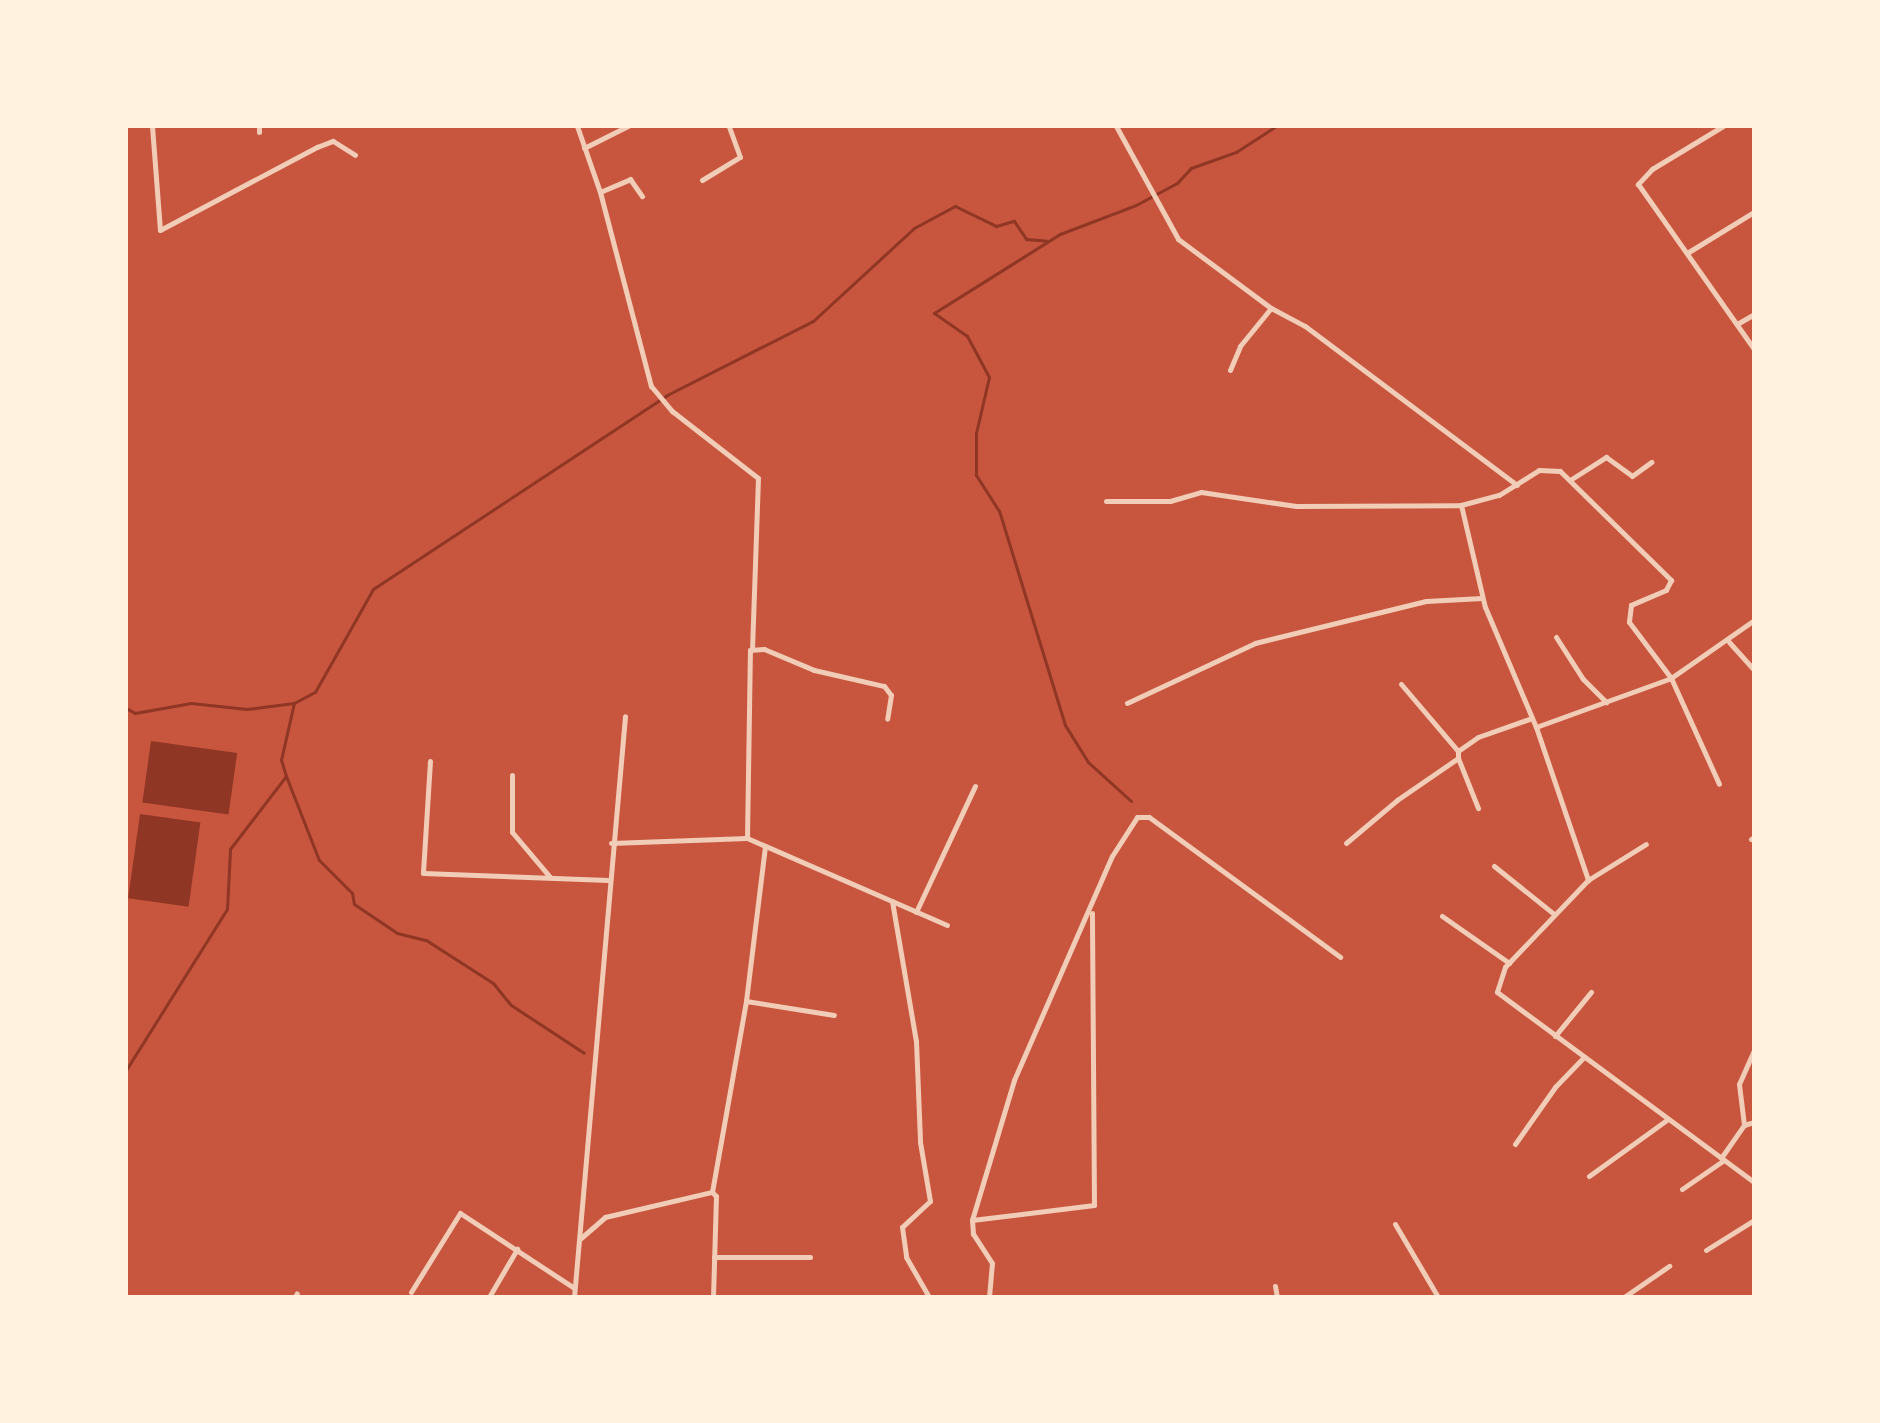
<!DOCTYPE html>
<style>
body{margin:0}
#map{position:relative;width:1880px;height:1423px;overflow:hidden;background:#c8553d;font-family:Karla,sans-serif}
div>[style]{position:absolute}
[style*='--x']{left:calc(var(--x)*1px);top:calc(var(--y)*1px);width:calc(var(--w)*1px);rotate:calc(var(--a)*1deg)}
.water>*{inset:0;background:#8f3625;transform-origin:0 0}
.stream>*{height:3px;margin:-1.5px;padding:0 1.5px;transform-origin:1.5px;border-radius:1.5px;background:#8f3625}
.minor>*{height:5px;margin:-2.5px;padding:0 2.5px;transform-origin:2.5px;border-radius:2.5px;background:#f1ccb7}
span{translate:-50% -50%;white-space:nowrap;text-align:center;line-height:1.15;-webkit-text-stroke:8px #fff3e0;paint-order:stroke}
.frame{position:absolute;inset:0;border:128px solid #fff3e0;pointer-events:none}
</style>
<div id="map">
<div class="water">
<div style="left:151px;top:741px;width:87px;height:62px;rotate:8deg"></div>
<div style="left:140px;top:814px;width:61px;height:85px;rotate:8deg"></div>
</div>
<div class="stream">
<div style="--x:126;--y:708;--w:10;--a:29"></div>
<div style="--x:135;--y:713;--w:57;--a:-10.1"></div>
<div style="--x:191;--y:703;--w:56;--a:6.1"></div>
<div style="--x:247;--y:709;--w:47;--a:-7.3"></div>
<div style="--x:294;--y:703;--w:24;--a:-28"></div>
<div style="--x:315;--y:692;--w:118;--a:-60.6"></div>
<div style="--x:373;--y:589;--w:352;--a:-33.4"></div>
<div style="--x:667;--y:395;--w:164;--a:-26.9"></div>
<div style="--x:813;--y:321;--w:137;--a:-42.6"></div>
<div style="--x:914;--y:228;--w:47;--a:-28.2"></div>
<div style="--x:955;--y:206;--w:46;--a:26"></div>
<div style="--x:996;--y:226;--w:19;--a:-16"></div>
<div style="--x:1014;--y:221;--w:22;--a:56"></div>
<div style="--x:1026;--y:239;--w:21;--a:5"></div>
<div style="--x:286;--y:776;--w:90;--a:68.6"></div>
<div style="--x:319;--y:860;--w:47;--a:45"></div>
<div style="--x:352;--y:893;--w:11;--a:80"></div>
<div style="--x:354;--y:904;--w:52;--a:34"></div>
<div style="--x:397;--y:933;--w:30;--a:14"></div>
<div style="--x:426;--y:940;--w:80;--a:32.7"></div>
<div style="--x:493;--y:983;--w:28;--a:51"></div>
<div style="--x:511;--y:1005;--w:87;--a:33.3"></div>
<div style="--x:1131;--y:801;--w:58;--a:-137.8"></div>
<div style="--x:1088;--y:762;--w:44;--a:-121.9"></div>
<div style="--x:1065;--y:725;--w:224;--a:-107.1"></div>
<div style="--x:999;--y:511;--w:43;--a:-122.6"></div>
<div style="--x:976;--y:475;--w:42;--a:-90"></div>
<div style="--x:976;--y:433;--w:57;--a:-76.9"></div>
<div style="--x:989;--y:377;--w:47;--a:-118.2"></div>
<div style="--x:967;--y:336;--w:40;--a:-145.1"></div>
<div style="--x:934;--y:313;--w:149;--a:-32.1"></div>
<div style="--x:1060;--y:234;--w:81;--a:-20.9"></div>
<div style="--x:1136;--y:205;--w:47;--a:-28.2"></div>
<div style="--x:1177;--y:183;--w:21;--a:-47"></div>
<div style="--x:1191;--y:168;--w:48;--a:-19.6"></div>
<div style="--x:1236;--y:152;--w:48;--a:-33"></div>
<div style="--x:126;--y:1070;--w:190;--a:-57.9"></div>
<div style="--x:227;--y:909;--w:60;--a:-87.1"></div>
<div style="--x:230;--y:849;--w:92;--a:-52.5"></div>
<div style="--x:286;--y:776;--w:17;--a:-107"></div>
<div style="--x:281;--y:760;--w:58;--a:-77.2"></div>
</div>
<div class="minor">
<div style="--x:152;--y:126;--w:104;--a:85.6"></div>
<div style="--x:160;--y:230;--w:178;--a:-27.9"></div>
<div style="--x:317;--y:147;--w:17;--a:-21"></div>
<div style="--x:333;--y:141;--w:26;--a:32"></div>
<div style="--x:577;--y:126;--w:70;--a:70.8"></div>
<div style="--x:600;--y:192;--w:201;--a:75.3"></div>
<div style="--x:651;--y:386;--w:33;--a:50"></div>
<div style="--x:672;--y:411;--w:109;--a:37.9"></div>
<div style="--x:758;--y:478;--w:171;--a:92"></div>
<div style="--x:1116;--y:126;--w:129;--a:61.2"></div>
<div style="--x:1178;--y:239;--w:116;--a:36.6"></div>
<div style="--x:1723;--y:126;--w:83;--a:148.8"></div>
<div style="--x:1652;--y:169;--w:21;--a:133"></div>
<div style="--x:1638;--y:184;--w:202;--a:54.9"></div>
<div style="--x:259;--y:132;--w:6;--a:-90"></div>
<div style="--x:584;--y:148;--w:49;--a:-26.6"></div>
<div style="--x:702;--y:180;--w:44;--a:-31.2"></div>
<div style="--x:740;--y:157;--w:33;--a:-110"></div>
<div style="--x:600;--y:192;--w:33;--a:-23"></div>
<div style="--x:630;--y:179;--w:21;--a:55"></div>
<div style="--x:1687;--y:253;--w:79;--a:-31.5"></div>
<div style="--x:1737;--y:324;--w:20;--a:-30"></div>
<div style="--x:1230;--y:370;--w:26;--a:-67"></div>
<div style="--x:1240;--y:346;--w:49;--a:-50.8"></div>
<div style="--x:1271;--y:308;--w:38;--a:28"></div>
<div style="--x:1305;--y:326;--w:265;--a:36.9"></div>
<div style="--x:1570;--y:480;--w:43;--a:-32.6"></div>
<div style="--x:1606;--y:457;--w:32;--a:36"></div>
<div style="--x:1632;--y:476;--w:24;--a:-36"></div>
<div style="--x:1106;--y:501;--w:64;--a:0"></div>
<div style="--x:1170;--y:501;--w:32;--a:-16"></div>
<div style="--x:1201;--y:492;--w:96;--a:8.4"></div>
<div style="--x:1296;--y:506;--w:165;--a:-0.3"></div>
<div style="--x:1461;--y:505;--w:39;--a:-15"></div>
<div style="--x:1499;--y:495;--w:47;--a:-32"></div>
<div style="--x:1539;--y:470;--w:21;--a:3"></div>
<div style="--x:1560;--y:471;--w:156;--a:44.5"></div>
<div style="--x:1671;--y:580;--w:11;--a:117"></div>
<div style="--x:1666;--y:590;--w:38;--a:157"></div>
<div style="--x:1631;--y:605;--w:17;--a:97"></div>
<div style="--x:1629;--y:622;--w:70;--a:53.1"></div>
<div style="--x:1671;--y:678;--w:116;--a:65.6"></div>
<div style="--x:1461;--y:505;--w:105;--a:76.8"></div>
<div style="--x:1485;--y:607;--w:130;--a:67"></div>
<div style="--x:1536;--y:727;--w:162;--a:71.2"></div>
<div style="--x:1588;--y:880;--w:120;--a:133.7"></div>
<div style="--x:1505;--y:967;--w:26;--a:108"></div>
<div style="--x:1497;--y:992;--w:320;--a:36.5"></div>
<div style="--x:1556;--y:637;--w:50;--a:57.3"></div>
<div style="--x:1583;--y:679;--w:33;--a:45"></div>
<div style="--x:1729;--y:642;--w:38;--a:48"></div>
<div style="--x:1401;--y:684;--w:88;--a:49.6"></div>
<div style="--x:1127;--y:703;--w:141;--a:-25.1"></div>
<div style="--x:1255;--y:643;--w:176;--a:-13.8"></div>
<div style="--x:1426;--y:601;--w:56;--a:-3.1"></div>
<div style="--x:1536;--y:727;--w:144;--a:-19.9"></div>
<div style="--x:1671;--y:678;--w:101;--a:-34.9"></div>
<div style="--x:1458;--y:758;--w:54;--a:68.2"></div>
<div style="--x:430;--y:761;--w:112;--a:93.6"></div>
<div style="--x:423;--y:873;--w:185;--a:2.2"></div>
<div style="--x:512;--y:775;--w:57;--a:90"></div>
<div style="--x:512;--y:832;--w:59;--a:49.8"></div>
<div style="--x:747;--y:838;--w:188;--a:-89.1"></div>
<div style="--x:750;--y:650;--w:14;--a:-4"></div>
<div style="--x:764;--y:649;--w:54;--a:22.8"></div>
<div style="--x:814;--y:670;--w:72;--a:12.9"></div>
<div style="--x:884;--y:686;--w:11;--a:52"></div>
<div style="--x:891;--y:695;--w:24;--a:99"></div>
<div style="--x:1751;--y:839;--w:4;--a:-34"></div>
<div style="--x:611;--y:843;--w:136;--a:-2.1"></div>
<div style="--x:747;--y:838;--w:218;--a:23.5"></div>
<div style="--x:1346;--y:843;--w:67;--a:-40.1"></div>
<div style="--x:1397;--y:800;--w:74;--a:-34.5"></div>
<div style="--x:1458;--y:758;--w:7;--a:-90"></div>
<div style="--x:1458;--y:751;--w:24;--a:-35"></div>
<div style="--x:1478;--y:737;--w:57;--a:-19.4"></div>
<div style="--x:1494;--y:866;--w:77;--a:38.7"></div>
<div style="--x:1588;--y:880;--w:68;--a:-31.8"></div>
<div style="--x:892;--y:901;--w:142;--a:80.3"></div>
<div style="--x:916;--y:1041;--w:101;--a:87.7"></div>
<div style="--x:920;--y:1142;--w:60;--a:80.4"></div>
<div style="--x:930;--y:1201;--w:38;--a:137"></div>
<div style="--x:902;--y:1227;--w:30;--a:82"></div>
<div style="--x:906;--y:1257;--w:46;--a:60.1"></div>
<div style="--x:916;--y:912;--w:139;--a:-64.9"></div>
<div style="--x:1442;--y:916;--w:82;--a:35"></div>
<div style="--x:746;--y:1001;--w:89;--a:9"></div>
<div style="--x:1555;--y:1036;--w:57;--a:-50.7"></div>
<div style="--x:1744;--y:1125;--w:10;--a:-17"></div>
<div style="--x:1515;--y:1144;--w:70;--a:-54.9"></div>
<div style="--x:1555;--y:1087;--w:42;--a:-46"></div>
<div style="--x:1721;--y:1158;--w:40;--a:-55.1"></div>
<div style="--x:1744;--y:1125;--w:41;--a:-97"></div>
<div style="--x:1739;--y:1084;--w:36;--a:-66"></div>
<div style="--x:1589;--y:1176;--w:97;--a:-35.8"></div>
<div style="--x:1682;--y:1189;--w:51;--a:-34.6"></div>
<div style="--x:972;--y:1220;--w:123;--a:-7"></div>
<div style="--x:1094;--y:1205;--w:292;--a:-90.4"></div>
<div style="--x:1395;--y:1224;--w:85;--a:59.5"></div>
<div style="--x:581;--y:1238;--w:32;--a:-41"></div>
<div style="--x:605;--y:1217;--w:110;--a:-13.2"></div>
<div style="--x:1706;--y:1250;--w:57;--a:-32"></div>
<div style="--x:714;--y:1257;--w:96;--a:0"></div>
<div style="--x:1275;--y:1286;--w:11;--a:80"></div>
<div style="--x:411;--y:1292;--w:93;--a:-58.2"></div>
<div style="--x:460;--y:1213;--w:136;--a:33.3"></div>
<div style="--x:295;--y:1297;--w:4;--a:-63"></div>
<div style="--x:489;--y:1297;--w:56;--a:-59.7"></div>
<div style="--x:574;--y:1297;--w:583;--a:-84.98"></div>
<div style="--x:713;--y:1297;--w:101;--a:-88.3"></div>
<div style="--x:716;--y:1196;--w:6;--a:-135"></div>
<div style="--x:712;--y:1192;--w:194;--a:-79.9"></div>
<div style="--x:746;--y:1001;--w:156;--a:-83"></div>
<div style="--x:989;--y:1297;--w:34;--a:-85"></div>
<div style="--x:992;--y:1263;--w:35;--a:-123"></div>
<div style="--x:973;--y:1234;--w:14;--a:-94"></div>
<div style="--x:972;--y:1220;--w:146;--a:-73.3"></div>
<div style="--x:1014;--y:1080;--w:244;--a:-66.4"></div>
<div style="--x:1112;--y:856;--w:46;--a:-57.3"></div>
<div style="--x:1137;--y:817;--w:12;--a:0"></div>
<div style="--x:1149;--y:817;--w:237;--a:36.2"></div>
<div style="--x:1624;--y:1297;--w:55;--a:-34.6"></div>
</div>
<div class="frame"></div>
</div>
